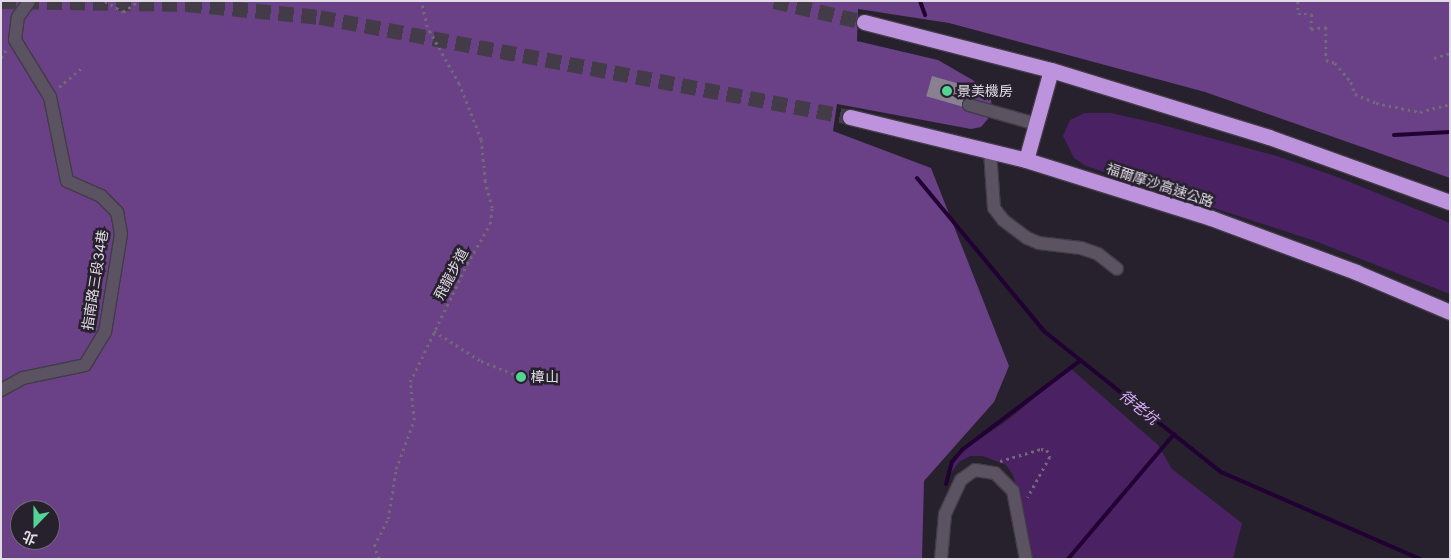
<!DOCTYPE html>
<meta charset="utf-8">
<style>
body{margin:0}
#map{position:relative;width:1451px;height:560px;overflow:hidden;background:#27202d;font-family:Inter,"Noto Sans TC",sans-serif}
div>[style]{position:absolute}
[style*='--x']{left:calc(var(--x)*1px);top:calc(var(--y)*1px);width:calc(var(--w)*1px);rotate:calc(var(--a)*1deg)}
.green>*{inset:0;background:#4a2264}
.forest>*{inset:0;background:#6a4087}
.stream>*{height:4px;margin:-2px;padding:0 2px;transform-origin:2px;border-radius:2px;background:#210133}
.building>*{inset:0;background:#898090;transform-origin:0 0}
.highway-tunnel>*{height:15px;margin-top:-7.5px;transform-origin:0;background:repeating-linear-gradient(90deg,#433c48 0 15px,transparent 0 23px)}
.path>*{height:2.5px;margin-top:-1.25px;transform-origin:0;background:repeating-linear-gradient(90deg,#706a75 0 2.5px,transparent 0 6.5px)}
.roads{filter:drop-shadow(1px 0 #423b47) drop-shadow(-1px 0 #423b47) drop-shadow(0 1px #423b47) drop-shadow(0 -1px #423b47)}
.minor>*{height:12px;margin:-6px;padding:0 6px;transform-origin:6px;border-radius:6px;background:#5b5362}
.highway>*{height:15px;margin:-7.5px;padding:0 7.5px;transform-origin:7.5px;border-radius:7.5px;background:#bd93de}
.dots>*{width:14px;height:14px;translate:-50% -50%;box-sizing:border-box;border:2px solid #27202d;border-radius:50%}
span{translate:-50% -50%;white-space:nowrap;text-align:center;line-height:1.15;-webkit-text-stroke:5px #27202d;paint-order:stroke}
.poi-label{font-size:14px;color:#e0dbe4}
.left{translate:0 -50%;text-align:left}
.street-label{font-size:14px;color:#e0dbe4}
.water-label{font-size:15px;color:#daaefd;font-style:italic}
.frame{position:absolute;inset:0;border:2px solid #e0dbe4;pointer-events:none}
.north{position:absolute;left:10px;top:500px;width:50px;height:50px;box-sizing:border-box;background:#27202d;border:1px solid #716b76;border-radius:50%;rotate:202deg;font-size:14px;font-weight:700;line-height:20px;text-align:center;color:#e0dbe4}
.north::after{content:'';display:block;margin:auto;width:18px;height:22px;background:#53d396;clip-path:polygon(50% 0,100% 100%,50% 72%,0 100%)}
</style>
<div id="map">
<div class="green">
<div style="clip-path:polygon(1085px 113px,1111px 113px,1155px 123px,1277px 156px,1340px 178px,1450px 223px,1450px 294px,1315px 241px,1086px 166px,1074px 158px,1063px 136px,1070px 120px)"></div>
<div style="clip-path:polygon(1070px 368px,1158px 445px,1172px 469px,1242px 523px,1233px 559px,1032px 559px,1021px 501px,1013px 475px,1006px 465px,983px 456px,970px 456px,959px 462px,948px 477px,955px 459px,962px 451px,1009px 419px)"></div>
</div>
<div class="forest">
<div style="clip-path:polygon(evenodd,1px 1px,1450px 1px,1450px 178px,1205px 92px,949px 23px,858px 9px,857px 41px,938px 60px,983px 86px,991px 99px,992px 114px,981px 127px,971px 129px,837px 104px,833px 131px,931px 168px,1009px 366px,994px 402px,924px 481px,922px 559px,1px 559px,1px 1px,20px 510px,50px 510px,50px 540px,20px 540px,20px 510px)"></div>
</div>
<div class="stream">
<div style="--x:920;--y:1;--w:15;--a:70"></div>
<div style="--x:1394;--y:135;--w:56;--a:-3.1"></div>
<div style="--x:917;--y:178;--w:200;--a:50.3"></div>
<div style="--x:1045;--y:332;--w:225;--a:38.5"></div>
<div style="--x:1221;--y:472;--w:217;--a:23.6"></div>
<div style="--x:946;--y:484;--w:23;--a:-75"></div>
<div style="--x:952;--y:462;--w:16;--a:-50"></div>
<div style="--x:962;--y:450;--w:149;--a:-37.1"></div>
<div style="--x:1068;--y:559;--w:164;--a:-49.7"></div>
</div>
<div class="building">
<div style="left:932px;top:76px;width:37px;height:21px;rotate:16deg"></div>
</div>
<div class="highway-tunnel">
<div style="--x:1;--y:1;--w:186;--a:0.9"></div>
<div style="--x:187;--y:4;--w:134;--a:5.6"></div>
<div style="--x:320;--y:17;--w:539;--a:10.68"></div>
<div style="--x:774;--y:1;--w:92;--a:13.1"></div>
</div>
<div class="path">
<div style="--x:105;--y:1;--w:21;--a:31"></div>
<div style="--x:123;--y:12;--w:19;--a:-35"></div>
<div style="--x:1298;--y:1;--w:13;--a:90"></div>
<div style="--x:1298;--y:14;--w:14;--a:0"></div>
<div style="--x:1312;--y:14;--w:15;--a:94"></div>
<div style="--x:1311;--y:29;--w:15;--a:-8"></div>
<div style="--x:1326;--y:27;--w:33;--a:90"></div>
<div style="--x:1326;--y:60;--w:9;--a:18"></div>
<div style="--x:1335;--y:63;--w:25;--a:50"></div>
<div style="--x:1351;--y:82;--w:13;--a:72"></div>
<div style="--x:1355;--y:94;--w:23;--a:23"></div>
<div style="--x:1376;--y:103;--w:45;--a:11.6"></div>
<div style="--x:1420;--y:112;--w:31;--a:-15"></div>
<div style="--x:1;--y:58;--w:9;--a:-58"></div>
<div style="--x:1434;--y:58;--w:17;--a:-17"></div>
<div style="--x:59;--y:87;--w:30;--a:-40"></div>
<div style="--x:434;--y:331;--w:56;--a:32.6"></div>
<div style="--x:481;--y:361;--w:43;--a:21.8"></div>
<div style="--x:1000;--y:461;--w:43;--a:-16.3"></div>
<div style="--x:1041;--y:449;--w:6;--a:9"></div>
<div style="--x:1047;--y:450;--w:8;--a:67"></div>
<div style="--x:1050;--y:457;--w:46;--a:118.8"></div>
<div style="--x:379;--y:559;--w:14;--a:-111"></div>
<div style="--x:374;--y:546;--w:30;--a:-63"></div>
<div style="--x:388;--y:519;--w:51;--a:-80.9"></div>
<div style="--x:396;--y:469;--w:52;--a:-69.8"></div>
<div style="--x:414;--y:420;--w:38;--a:-96"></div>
<div style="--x:410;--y:382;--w:131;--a:-64.2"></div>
<div style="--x:467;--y:264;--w:46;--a:-60.1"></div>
<div style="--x:490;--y:224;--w:16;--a:-83"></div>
<div style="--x:492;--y:208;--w:28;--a:-105"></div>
<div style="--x:485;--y:181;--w:41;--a:-95.6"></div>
<div style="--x:481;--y:140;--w:60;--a:-111.4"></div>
<div style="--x:459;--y:84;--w:65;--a:-119.3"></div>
<div style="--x:427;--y:27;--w:27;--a:-103"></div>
</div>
<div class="roads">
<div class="minor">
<div style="--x:969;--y:105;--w:70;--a:15.8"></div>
<div style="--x:990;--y:151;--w:57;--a:86"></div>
<div style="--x:994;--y:208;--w:15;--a:53"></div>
<div style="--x:1003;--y:220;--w:30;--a:37"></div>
<div style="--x:1027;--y:238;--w:13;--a:23"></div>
<div style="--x:1039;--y:243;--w:42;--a:6.8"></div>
<div style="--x:1081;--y:248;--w:18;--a:19"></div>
<div style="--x:1098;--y:254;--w:24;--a:38"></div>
<div style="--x:1;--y:390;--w:25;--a:-29"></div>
<div style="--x:23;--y:378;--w:63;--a:-11.8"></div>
<div style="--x:85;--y:365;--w:39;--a:-59"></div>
<div style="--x:105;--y:332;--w:99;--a:-80.7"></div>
<div style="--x:121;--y:234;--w:22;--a:-100"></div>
<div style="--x:117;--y:212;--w:23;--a:-135"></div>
<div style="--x:101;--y:196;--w:37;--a:-156"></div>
<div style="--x:67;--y:181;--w:86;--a:-101.4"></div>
<div style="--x:50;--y:97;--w:67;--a:-121.6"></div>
<div style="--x:15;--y:40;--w:23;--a:-83"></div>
<div style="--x:18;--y:17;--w:19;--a:-55"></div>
<div style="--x:941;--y:559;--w:45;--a:-84.9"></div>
<div style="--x:945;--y:514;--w:38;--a:-65"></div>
<div style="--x:961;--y:480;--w:17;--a:-36"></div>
<div style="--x:975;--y:470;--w:20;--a:9"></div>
<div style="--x:995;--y:473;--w:25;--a:45"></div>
<div style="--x:1013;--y:491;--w:69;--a:79.2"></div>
</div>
<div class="highway">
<div style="--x:864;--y:22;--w:193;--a:14.4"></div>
<div style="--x:1051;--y:70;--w:228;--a:17.1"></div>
<div style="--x:1269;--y:137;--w:192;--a:19.8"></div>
<div style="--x:850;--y:117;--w:181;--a:13.7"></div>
<div style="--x:1026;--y:160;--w:194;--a:17.4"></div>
<div style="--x:1211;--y:218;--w:155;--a:20.4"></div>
<div style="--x:1356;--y:272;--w:102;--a:23.1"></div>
<div style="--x:1026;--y:160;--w:93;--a:-74.5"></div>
</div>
</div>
<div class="dots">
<div style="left:947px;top:91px;background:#53d396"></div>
<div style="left:521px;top:377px;background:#53d396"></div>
</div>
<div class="poi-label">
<span class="left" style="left:957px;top:91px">景美機房</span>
<span class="left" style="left:531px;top:377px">樟山</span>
</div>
<div class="street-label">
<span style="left:1160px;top:185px;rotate:18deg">福爾摩沙高速公路</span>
<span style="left:451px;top:274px;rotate:-62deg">飛龍步道</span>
<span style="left:95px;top:280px;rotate:-81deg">指南路三段34巷</span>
</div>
<div class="water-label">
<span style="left:1139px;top:407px;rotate:39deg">待老坑</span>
</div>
<div class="frame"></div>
<div class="north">北</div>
</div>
